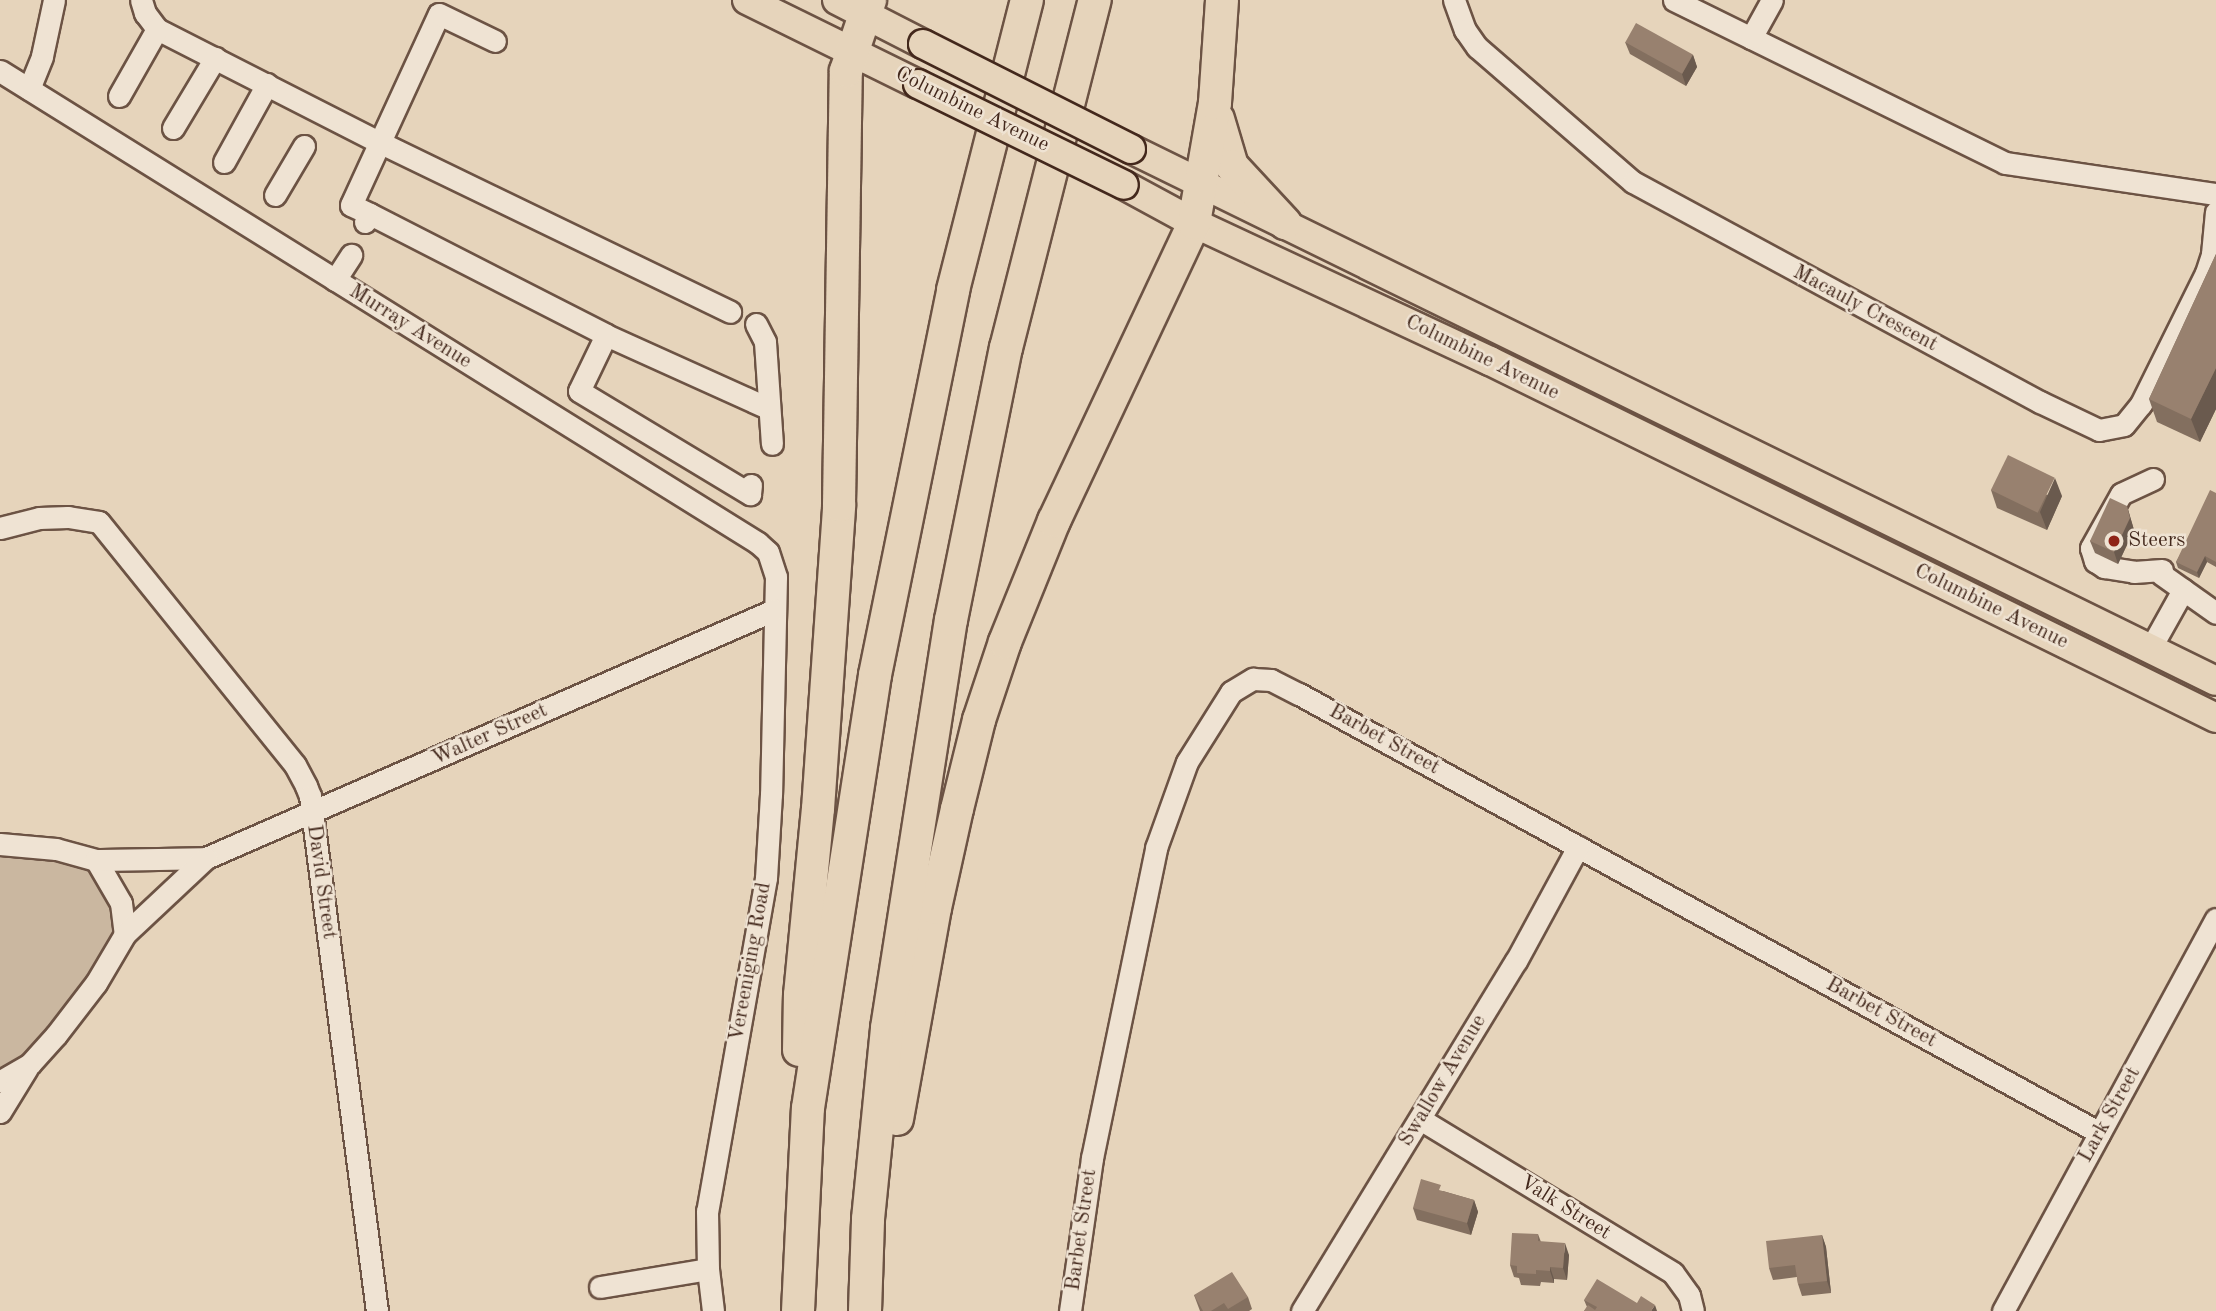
<!DOCTYPE html>
<style>
body{margin:0}
#map{position:relative;width:2216px;height:1311px;overflow:hidden;background:#e6d4bb;font-family:"Old Standard TT",serif}
div>[style]{position:absolute}
[style*='--x']{left:calc(var(--x)*1px);top:calc(var(--y)*1px);width:calc(var(--w)*1px);rotate:calc(var(--a)*1deg)}
.green>*{inset:0;background:#cab7a0}
.roads{filter:drop-shadow(2px 0 #6c5344) drop-shadow(-2px 0 #6c5344) drop-shadow(0 2px #6c5344) drop-shadow(0 -2px #6c5344)}
.minor>*{height:21px;margin:-10.5px;padding:0 10.5px;transform-origin:10.5px;border-radius:10.5px;background:#efe3d3}
.major>*{height:28px;margin:-14px;padding:0 14px;transform-origin:14px;border-radius:14px;background:#e6d4bb}
.highway>*{height:32px;margin:-16px;padding:0 16px;transform-origin:16px;border-radius:16px;background:#e6d4bb}
.bridges{filter:drop-shadow(2px 0 #43281c) drop-shadow(-2px 0 #43281c) drop-shadow(0 2px #43281c) drop-shadow(0 -2px #43281c)}
.major-bridge>*{height:28px;margin:-14px;padding:0 14px;transform-origin:14px;border-radius:14px;background:#e6d4bb}
.wall>*{inset:0;background:#836f5f}
.shaded-wall>*{inset:0;background:#6a5a4e}
.building>*{inset:0;background:#98816f;transform-origin:0 0}
.dots>*{width:19px;height:19px;translate:-50% -50%;box-sizing:border-box;border:4px solid #efe3d3;border-radius:50%}
span{translate:-50% -50%;white-space:nowrap;text-align:center;line-height:1.15;-webkit-text-stroke:5px #efe3d3;paint-order:stroke}
.street-label{font-size:21px;color:#43281c}
.poi-label{font-size:21px;color:#43281c}
.left{translate:0 -50%;text-align:left}
</style>
<div id="map">
<div class="green">
<div style="clip-path:polygon(0 850px,62px 856px,91px 867px,117px 914px,114px 937px,106px 956px,46px 1034px,24px 1056px,0 1070px)"></div>
</div>
<div class="roads">
<div class="minor">
<div style="--x:141;--y:0;--w:14;--a:73"></div>
<div style="--x:145;--y:13;--w:20;--a:53"></div>
<div style="--x:157;--y:29;--w:249;--a:27"></div>
<div style="--x:379;--y:142;--w:390;--a:25.8"></div>
<div style="--x:1454;--y:0;--w:32;--a:70"></div>
<div style="--x:1465;--y:30;--w:21;--a:55"></div>
<div style="--x:1477;--y:47;--w:206;--a:40.9"></div>
<div style="--x:1633;--y:182;--w:463;--a:28.4"></div>
<div style="--x:2040;--y:402;--w:65;--a:25.4"></div>
<div style="--x:2099;--y:430;--w:25;--a:-11"></div>
<div style="--x:2124;--y:425;--w:27;--a:-51"></div>
<div style="--x:2141;--y:404;--w:146;--a:-63.6"></div>
<div style="--x:2206;--y:273;--w:20;--a:-72"></div>
<div style="--x:2212;--y:254;--w:42;--a:-84.6"></div>
<div style="--x:1674;--y:0;--w:369;--a:26.2"></div>
<div style="--x:2005;--y:163;--w:213;--a:8.4"></div>
<div style="--x:1751;--y:38;--w:43;--a:-61.1"></div>
<div style="--x:0;--y:71;--w:893;--a:31.91"></div>
<div style="--x:758;--y:543;--w:13;--a:42"></div>
<div style="--x:768;--y:552;--w:26;--a:72"></div>
<div style="--x:776;--y:577;--w:217;--a:91.3"></div>
<div style="--x:771;--y:794;--w:84;--a:93.4"></div>
<div style="--x:766;--y:878;--w:338;--a:100"></div>
<div style="--x:707;--y:1211;--w:58;--a:89"></div>
<div style="--x:708;--y:1269;--w:42;--a:83.2"></div>
<div style="--x:29;--y:89;--w:35;--a:-68"></div>
<div style="--x:42;--y:56;--w:57;--a:-77.9"></div>
<div style="--x:119;--y:96;--w:77;--a:-60.4"></div>
<div style="--x:173;--y:128;--w:82;--a:-59"></div>
<div style="--x:224;--y:162;--w:89;--a:-61.1"></div>
<div style="--x:275;--y:195;--w:57;--a:-59.4"></div>
<div style="--x:370;--y:214;--w:265;--a:27.1"></div>
<div style="--x:606;--y:335;--w:178;--a:24.3"></div>
<div style="--x:365;--y:222;--w:9;--a:-58"></div>
<div style="--x:370;--y:214;--w:21;--a:-155"></div>
<div style="--x:351;--y:205;--w:210;--a:-65.3"></div>
<div style="--x:439;--y:14;--w:62;--a:25.7"></div>
<div style="--x:335;--y:280;--w:30;--a:-57"></div>
<div style="--x:756;--y:324;--w:20;--a:63"></div>
<div style="--x:765;--y:342;--w:102;--a:86.1"></div>
<div style="--x:606;--y:335;--w:62;--a:115.7"></div>
<div style="--x:579;--y:391;--w:200;--a:31.1"></div>
<div style="--x:750;--y:494;--w:9;--a:-84"></div>
<div style="--x:2153;--y:479;--w:35;--a:155"></div>
<div style="--x:2121;--y:494;--w:62;--a:119.1"></div>
<div style="--x:2091;--y:548;--w:14;--a:73"></div>
<div style="--x:2095;--y:561;--w:11;--a:34"></div>
<div style="--x:2104;--y:567;--w:30;--a:9"></div>
<div style="--x:2134;--y:572;--w:28;--a:-4"></div>
<div style="--x:0;--y:528;--w:40;--a:-14.4"></div>
<div style="--x:39;--y:518;--w:29;--a:-2"></div>
<div style="--x:68;--y:517;--w:31;--a:9"></div>
<div style="--x:99;--y:522;--w:312;--a:51.1"></div>
<div style="--x:295;--y:765;--w:24;--a:62"></div>
<div style="--x:306;--y:786;--w:11;--a:68"></div>
<div style="--x:310;--y:796;--w:519;--a:82.59"></div>
<div style="--x:2161;--y:574;--w:67;--a:35.3"></div>
<div style="--x:2150;--y:649;--w:68;--a:-60.8"></div>
<div style="--x:0;--y:844;--w:56;--a:5.1"></div>
<div style="--x:56;--y:849;--w:41;--a:15.4"></div>
<div style="--x:96;--y:860;--w:50;--a:59.8"></div>
<div style="--x:121;--y:903;--w:31;--a:83"></div>
<div style="--x:125;--y:934;--w:57;--a:120.6"></div>
<div style="--x:96;--y:983;--w:66;--a:127.6"></div>
<div style="--x:56;--y:1035;--w:39;--a:132"></div>
<div style="--x:30;--y:1064;--w:34;--a:150"></div>
<div style="--x:96;--y:860;--w:110;--a:-1"></div>
<div style="--x:206;--y:858;--w:620;--a:-23.59"></div>
<div style="--x:125;--y:934;--w:111;--a:-43.2"></div>
<div style="--x:0;--y:1112;--w:52;--a:-58.5"></div>
<div style="--x:1420;--y:1119;--w:296;--a:31.3"></div>
<div style="--x:1673;--y:1273;--w:27;--a:54"></div>
<div style="--x:1689;--y:1295;--w:16;--a:76"></div>
<div style="--x:600;--y:1287;--w:109;--a:-9.5"></div>
<div style="--x:1070;--y:1311;--w:155;--a:-81.8"></div>
<div style="--x:1092;--y:1158;--w:317;--a:-78.3"></div>
<div style="--x:1156;--y:848;--w:91;--a:-70.2"></div>
<div style="--x:1187;--y:762;--w:83;--a:-57.8"></div>
<div style="--x:1231;--y:692;--w:26;--a:-31"></div>
<div style="--x:1253;--y:679;--w:18;--a:3"></div>
<div style="--x:1271;--y:680;--w:31;--a:27"></div>
<div style="--x:1299;--y:694;--w:913;--a:28.73"></div>
<div style="--x:1302;--y:1311;--w:410;--a:-58.6"></div>
<div style="--x:1516;--y:961;--w:130;--a:-61.5"></div>
<div style="--x:2003;--y:1311;--w:446;--a:-61.5"></div>
</div>
<div class="major">
<div style="--x:747;--y:0;--w:191;--a:26.2"></div>
<div style="--x:837;--y:0;--w:97;--a:27.1"></div>
<div style="--x:1131;--y:149;--w:1208;--a:26.12"></div>
<div style="--x:1124;--y:185;--w:80;--a:28.5"></div>
<div style="--x:1194;--y:223;--w:327;--a:25"></div>
<div style="--x:1490;--y:361;--w:809;--a:26.18"></div>
</div>
<div class="highway">
<div style="--x:1218;--y:119;--w:49;--a:73.4"></div>
<div style="--x:1232;--y:166;--w:78;--a:47.1"></div>
<div style="--x:799;--y:1050;--w:55;--a:-89"></div>
<div style="--x:800;--y:995;--w:187;--a:-84.5"></div>
<div style="--x:818;--y:809;--w:305;--a:-86"></div>
<div style="--x:839;--y:505;--w:434;--a:-89.1"></div>
<div style="--x:846;--y:71;--w:75;--a:-71.3"></div>
<div style="--x:897;--y:1119;--w:214;--a:-79.8"></div>
<div style="--x:935;--y:908;--w:101;--a:-77.5"></div>
<div style="--x:957;--y:809;--w:92;--a:-76.1"></div>
<div style="--x:979;--y:720;--w:82;--a:-71.6"></div>
<div style="--x:1005;--y:642;--w:131;--a:-68"></div>
<div style="--x:1054;--y:521;--w:329;--a:-64.8"></div>
<div style="--x:1194;--y:223;--w:122;--a:-80.1"></div>
<div style="--x:1215;--y:103;--w:103;--a:-86.1"></div>
<div style="--x:798;--y:1311;--w:203;--a:-87.2"></div>
<div style="--x:808;--y:1108;--w:438;--a:-81.2"></div>
<div style="--x:875;--y:675;--w:393;--a:-78.5"></div>
<div style="--x:953;--y:290;--w:299;--a:-75.7"></div>
<div style="--x:865;--y:1311;--w:92;--a:-88.1"></div>
<div style="--x:868;--y:1219;--w:192;--a:-84.3"></div>
<div style="--x:887;--y:1028;--w:413;--a:-81.1"></div>
<div style="--x:951;--y:620;--w:278;--a:-78.6"></div>
<div style="--x:1006;--y:348;--w:359;--a:-75.7"></div>
</div>
</div>
<div class="bridges">
<div class="major-bridge">
<div style="--x:923;--y:44;--w:233;--a:26.8"></div>
<div style="--x:918;--y:84;--w:229;--a:26.1"></div>
</div>
</div>
<div class="wall">
<div style="clip-path:polygon(1625px 42px,1693px 55px,1697px 67px,1686px 86px,1630px 54px)"></div>
<div style="clip-path:polygon(2216px 254px,2216px 409px,2200px 442px,2157px 422px,2149px 399px)"></div>
<div style="clip-path:polygon(1991px 490px,2062px 496px,2047px 530px,1997px 508px)"></div>
<div style="clip-path:polygon(2216px 493px,2216px 567px,2207px 562px,2199px 578px,2178px 568px,2176px 562px)"></div>
<div style="clip-path:polygon(2127px 506px,2134px 530px,2118px 564px,2095px 553px,2090px 541px)"></div>
<div style="clip-path:polygon(1443px 1191px,1474px 1200px,1478px 1212px,1471px 1235px,1417px 1220px,1413px 1208px)"></div>
<div style="clip-path:polygon(1538px 1234px,1541px 1242px,1569px 1255px,1567px 1280px,1554px 1279px,1554px 1283px,1541px 1282px,1540px 1286px,1521px 1285px,1519px 1278px,1514px 1277px,1510px 1265px)"></div>
<div style="clip-path:polygon(1822px 1235px,1826px 1247px,1831px 1293px,1802px 1296px,1798px 1284px,1797px 1277px,1773px 1280px,1769px 1268px)"></div>
<div style="clip-path:polygon(1194px 1295px,1248px 1297px,1252px 1309px,1249px 1311px,1200px 1311px)"></div>
<div style="clip-path:polygon(1584px 1300px,1637px 1303px,1655px 1305px,1584px 1311px,1587px 1307px)"></div>
</div>
<div class="shaded-wall">
<div style="clip-path:polygon(1693px 55px,1697px 67px,1686px 86px,1682px 74px)"></div>
<div style="clip-path:polygon(2216px 368px,2216px 409px,2200px 442px,2191px 419px)"></div>
<div style="clip-path:polygon(2055px 478px,2062px 496px,2047px 530px,2040px 512px)"></div>
<div style="clip-path:polygon(2127px 506px,2134px 530px,2118px 564px,2114px 552px)"></div>
<div style="clip-path:polygon(2205px 556px,2207px 562px,2199px 578px,2197px 572px)"></div>
<div style="clip-path:polygon(1474px 1200px,1478px 1212px,1471px 1235px,1467px 1223px)"></div>
<div style="clip-path:polygon(1822px 1235px,1826px 1247px,1831px 1293px,1827px 1281px)"></div>
<div style="clip-path:polygon(1565px 1243px,1569px 1255px,1567px 1280px,1563px 1268px)"></div>
<div style="clip-path:polygon(1550px 1267px,1554px 1279px,1554px 1283px,1550px 1271px)"></div>
<div style="clip-path:polygon(1655px 1305px,1657px 1311px,1651px 1311px)"></div>
</div>
<div class="building">
<div style="left:1636px;top:23px;width:65px;height:22px;rotate:29deg"></div>
<div style="clip-path:polygon(2216px 254px,2216px 368px,2191px 419px,2149px 399px)"></div>
<div style="left:2008px;top:455px;width:52px;height:39px;rotate:26deg"></div>
<div style="clip-path:polygon(2210px 490px,2216px 493px,2216px 562px,2205px 556px,2197px 572px,2176px 562px)"></div>
<div style="clip-path:polygon(2110px 498px,2127px 506px,2130px 518px,2114px 552px,2090px 541px)"></div>
<div style="clip-path:polygon(1421px 1179px,1441px 1185px,1439px 1190px,1474px 1200px,1467px 1223px,1413px 1208px)"></div>
<div style="clip-path:polygon(1512px 1233px,1538px 1234px,1538px 1241px,1565px 1243px,1563px 1268px,1550px 1267px,1550px 1271px,1536px 1270px,1536px 1274px,1517px 1273px,1517px 1266px,1510px 1265px)"></div>
<div style="clip-path:polygon(1822px 1235px,1827px 1281px,1798px 1284px,1795px 1265px,1769px 1268px,1766px 1241px)"></div>
<div style="clip-path:polygon(1232px 1272px,1248px 1297px,1228px 1309px,1224px 1303px,1211px 1311px,1203px 1311px,1194px 1295px)"></div>
<div style="clip-path:polygon(1597px 1279px,1637px 1303px,1641px 1296px,1655px 1305px,1651px 1311px,1584px 1311px,1588px 1305px,1595px 1310px,1597px 1307px,1584px 1300px)"></div>
</div>
<div class="dots">
<div style="left:2114px;top:541px;background:#8f2418"></div>
</div>
<div class="street-label">
<span style="left:972px;top:110px;rotate:26deg">Columbine Avenue</span>
<span style="left:1865px;top:309px;rotate:28deg">Macauly Crescent</span>
<span style="left:410px;top:327px;rotate:32deg">Murray Avenue</span>
<span style="left:1482px;top:358px;rotate:26deg">Columbine Avenue</span>
<span style="left:1991px;top:607px;rotate:26deg">Columbine Avenue</span>
<span style="left:490px;top:735px;rotate:-24deg">Walter Street</span>
<span style="left:1384px;top:740px;rotate:29deg">Barbet Street</span>
<span style="left:321px;top:882px;rotate:82deg">David Street</span>
<span style="left:751px;top:962px;rotate:-80deg">Vereeniging Road</span>
<span style="left:1881px;top:1013px;rotate:29deg">Barbet Street</span>
<span style="left:1443px;top:1081px;rotate:-59deg">Swallow Avenue</span>
<span style="left:2110px;top:1115px;rotate:-61deg">Lark Street</span>
<span style="left:1565px;top:1208px;rotate:32deg">Valk Street</span>
<span style="left:1082px;top:1230px;rotate:-82deg">Barbet Street</span>
</div>
<div class="poi-label">
<span class="left" style="left:2128px;top:541px">Steers</span>
</div>
</div>
